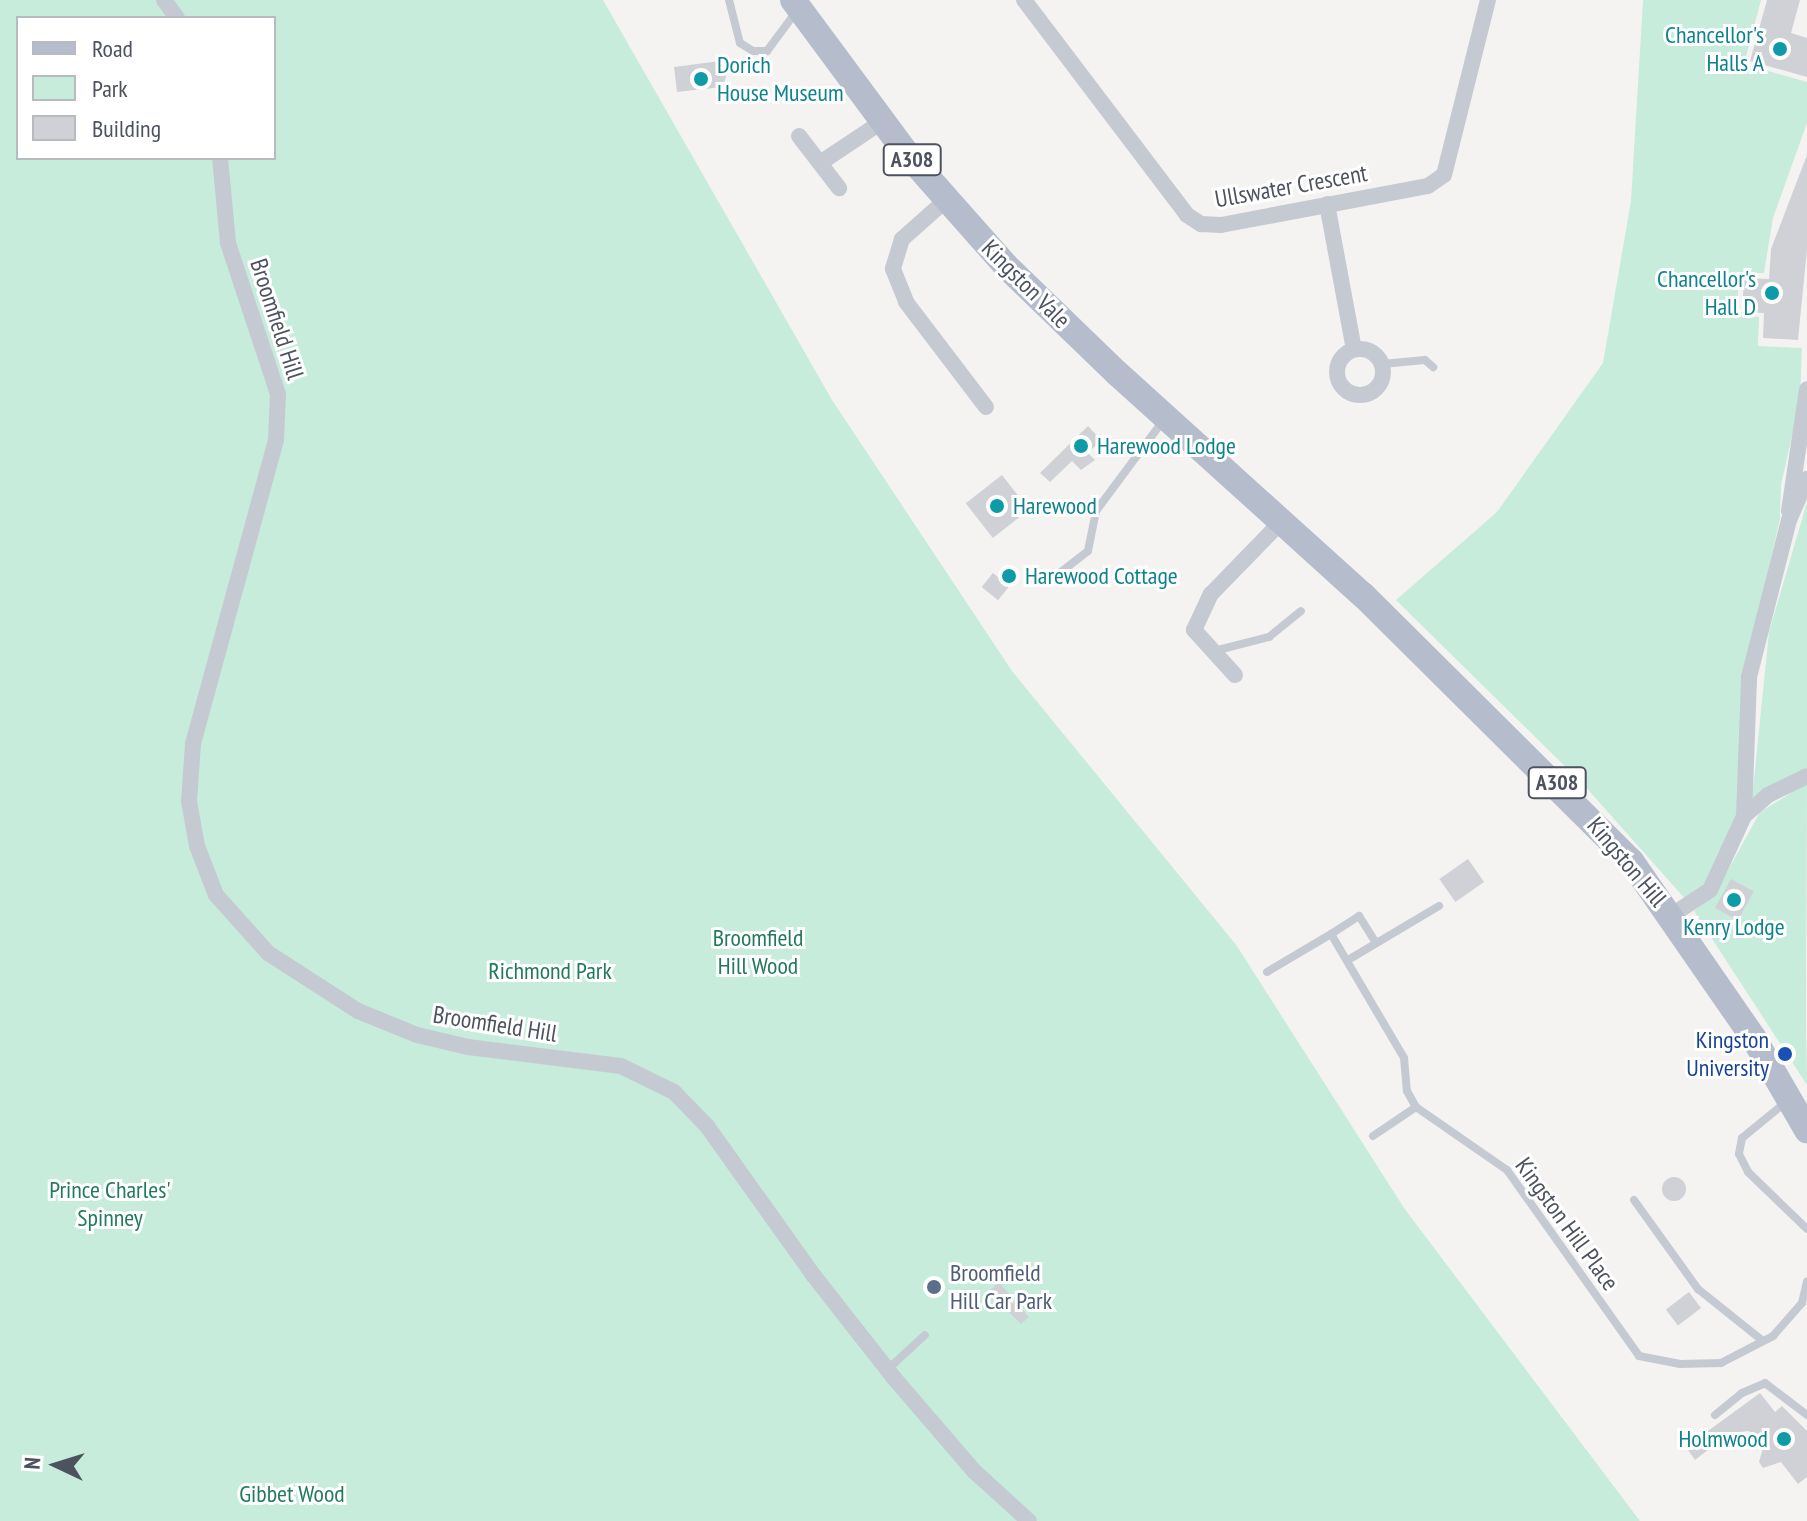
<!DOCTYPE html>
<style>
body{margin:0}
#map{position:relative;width:1807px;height:1521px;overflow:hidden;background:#f4f3f2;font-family:"PT Sans Narrow",sans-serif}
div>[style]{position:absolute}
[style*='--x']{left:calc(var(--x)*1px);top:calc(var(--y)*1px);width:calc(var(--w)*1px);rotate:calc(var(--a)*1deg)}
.green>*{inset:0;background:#c7ecdb}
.building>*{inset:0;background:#d0d1d6;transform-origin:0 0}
.round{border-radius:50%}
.lane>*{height:8px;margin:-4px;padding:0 4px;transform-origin:4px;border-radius:4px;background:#c5cad2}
.street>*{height:16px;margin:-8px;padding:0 8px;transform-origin:8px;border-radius:8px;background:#c5cad2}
.street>.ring{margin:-8px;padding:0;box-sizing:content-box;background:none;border:16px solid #c5cad2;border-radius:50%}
.primary>*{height:26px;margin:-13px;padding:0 13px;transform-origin:13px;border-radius:13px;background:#b5bdcd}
.dots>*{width:22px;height:22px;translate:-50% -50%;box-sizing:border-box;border:4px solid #fff;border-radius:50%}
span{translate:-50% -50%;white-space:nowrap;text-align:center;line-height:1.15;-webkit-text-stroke:6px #fff;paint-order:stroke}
.shield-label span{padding:2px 6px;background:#fff;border:2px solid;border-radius:6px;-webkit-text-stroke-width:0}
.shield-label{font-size:22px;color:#4c525e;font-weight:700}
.culture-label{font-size:24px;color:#0d838f}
.right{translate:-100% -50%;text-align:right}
.left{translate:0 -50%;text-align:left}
.street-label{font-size:24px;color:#4c525e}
.park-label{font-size:24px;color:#23795b}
.transit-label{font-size:24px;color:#164399}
.service-label{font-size:24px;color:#4e5e75}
.legend{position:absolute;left:16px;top:16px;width:260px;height:144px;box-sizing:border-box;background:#fff;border:2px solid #b7babf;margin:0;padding:10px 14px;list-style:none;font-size:24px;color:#4c525e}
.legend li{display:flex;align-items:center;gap:16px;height:40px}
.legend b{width:40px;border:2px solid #b7babf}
.north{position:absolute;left:16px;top:1425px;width:80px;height:80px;-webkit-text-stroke:6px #fff;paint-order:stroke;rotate:274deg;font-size:22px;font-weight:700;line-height:32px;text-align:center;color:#4c525e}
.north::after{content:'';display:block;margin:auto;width:28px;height:36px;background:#4c525e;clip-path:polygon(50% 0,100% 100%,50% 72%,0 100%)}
</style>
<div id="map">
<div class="green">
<div style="clip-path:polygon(evenodd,0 0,603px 0,832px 400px,1012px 671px,1237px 946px,1404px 1208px,1640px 1521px,0 1521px,0 0,18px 18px,274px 18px,274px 158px,18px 158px,18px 18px)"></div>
<div style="clip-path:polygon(1643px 0,1761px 0,1744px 64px,1807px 82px,1807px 123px,1773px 218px,1764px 273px,1739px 273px,1737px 315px,1759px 317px,1758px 346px,1802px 348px,1800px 400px,1781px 485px,1780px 519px,1743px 679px,1738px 810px,1706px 885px,1687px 901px,1583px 784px,1396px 600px,1497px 512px,1603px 363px,1631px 201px)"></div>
<div style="clip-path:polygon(1807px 502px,1807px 768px,1752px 799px,1769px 632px)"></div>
<div style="clip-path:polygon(1807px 783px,1806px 1020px,1807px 1085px,1694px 911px,1715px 894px,1760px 812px)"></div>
</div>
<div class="building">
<div style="clip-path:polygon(1767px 0,1800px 0,1791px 33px,1807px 38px,1807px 77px,1750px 61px)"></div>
<div style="clip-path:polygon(720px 61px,721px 71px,727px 73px,723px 87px,677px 92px,674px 67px)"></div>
<div style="clip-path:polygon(1807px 155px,1807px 249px,1798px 340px,1763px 338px,1764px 313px,1742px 312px,1744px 278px,1769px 279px,1771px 249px)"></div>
<div style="clip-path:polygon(1088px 426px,1101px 440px,1088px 453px,1095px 460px,1081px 470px,1072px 461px,1050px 482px,1040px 473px)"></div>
<div style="left:1002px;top:475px;width:44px;height:46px;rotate:52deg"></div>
<div style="left:993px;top:573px;width:21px;height:18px;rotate:39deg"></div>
<div style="left:1468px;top:859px;width:28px;height:35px;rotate:55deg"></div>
<div style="left:1731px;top:879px;width:26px;height:33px;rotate:29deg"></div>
<div class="round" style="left:1662px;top:1177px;width:24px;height:24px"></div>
<div style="clip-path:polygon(999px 1282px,1029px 1317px,1021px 1324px,988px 1292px)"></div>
<div style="left:1689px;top:1292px;width:20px;height:29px;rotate:53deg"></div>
<div style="clip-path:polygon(1760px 1393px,1775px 1412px,1782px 1406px,1807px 1431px,1807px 1477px,1798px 1484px,1781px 1462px,1763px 1468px,1759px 1462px,1763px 1448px,1749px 1431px,1730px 1433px,1695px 1460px,1686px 1447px)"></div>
</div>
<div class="lane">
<div style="--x:729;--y:0;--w:44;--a:75.7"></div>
<div style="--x:740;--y:43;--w:15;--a:32"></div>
<div style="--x:753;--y:51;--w:14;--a:0"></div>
<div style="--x:767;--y:51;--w:49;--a:-53.4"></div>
<div style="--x:1382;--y:364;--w:43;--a:-5.3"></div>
<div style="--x:1425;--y:360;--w:11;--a:41"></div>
<div style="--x:1061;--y:572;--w:34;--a:-38"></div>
<div style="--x:1088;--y:551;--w:41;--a:-78.7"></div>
<div style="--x:1096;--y:511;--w:111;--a:-53.4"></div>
<div style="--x:1214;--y:651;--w:57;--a:-14.3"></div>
<div style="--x:1269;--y:637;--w:41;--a:-39.1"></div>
<div style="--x:1376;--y:943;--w:32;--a:-122"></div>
<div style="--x:1359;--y:916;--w:33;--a:147"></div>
<div style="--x:1331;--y:934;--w:144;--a:59.5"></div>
<div style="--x:1404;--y:1058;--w:33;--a:85"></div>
<div style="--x:1407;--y:1091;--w:18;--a:61"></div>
<div style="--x:1416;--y:1107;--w:111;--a:34.7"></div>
<div style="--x:1507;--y:1170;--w:228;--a:54.6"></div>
<div style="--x:1639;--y:1356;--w:42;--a:11"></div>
<div style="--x:1680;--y:1364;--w:41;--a:-1.4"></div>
<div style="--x:1721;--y:1363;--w:59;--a:-27.4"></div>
<div style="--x:1773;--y:1336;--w:44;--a:-48.7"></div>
<div style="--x:1802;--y:1303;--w:22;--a:-77"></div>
<div style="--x:1348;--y:960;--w:106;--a:-30.7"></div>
<div style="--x:1267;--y:972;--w:74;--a:-30.7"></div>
<div style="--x:1786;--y:1102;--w:57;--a:140.7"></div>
<div style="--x:1742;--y:1138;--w:16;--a:101"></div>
<div style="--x:1739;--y:1154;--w:20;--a:63"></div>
<div style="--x:1748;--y:1172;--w:82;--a:44"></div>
<div style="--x:1373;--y:1136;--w:52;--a:-34"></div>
<div style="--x:1634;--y:1200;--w:110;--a:54.3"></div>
<div style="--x:1698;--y:1289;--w:83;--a:38.7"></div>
<div style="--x:888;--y:1369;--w:50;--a:-42.6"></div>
<div style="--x:1715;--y:1415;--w:35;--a:-39"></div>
<div style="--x:1742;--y:1393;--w:25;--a:-23"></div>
<div style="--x:1765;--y:1383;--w:53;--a:37.3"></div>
</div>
<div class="street">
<div style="--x:164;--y:0;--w:22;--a:54"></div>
<div style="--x:1024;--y:0;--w:270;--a:52.8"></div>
<div style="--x:1187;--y:215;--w:17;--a:33"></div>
<div style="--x:1201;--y:224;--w:20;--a:3"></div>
<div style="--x:1221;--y:225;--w:211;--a:-10.7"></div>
<div style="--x:1428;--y:186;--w:19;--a:-35"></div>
<div style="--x:1444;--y:175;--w:180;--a:-75.9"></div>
<div style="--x:799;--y:136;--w:66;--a:52.4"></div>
<div style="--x:220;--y:158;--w:85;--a:84.6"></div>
<div style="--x:228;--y:243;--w:159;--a:71.7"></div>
<div style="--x:278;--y:394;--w:46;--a:92.5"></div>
<div style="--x:276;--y:440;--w:315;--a:105.3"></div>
<div style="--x:193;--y:744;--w:57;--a:94"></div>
<div style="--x:189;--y:801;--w:46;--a:79.9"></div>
<div style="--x:197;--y:846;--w:53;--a:68.8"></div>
<div style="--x:216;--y:895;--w:78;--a:48.1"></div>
<div style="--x:268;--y:953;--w:107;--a:32.8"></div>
<div style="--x:358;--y:1011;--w:64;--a:22.1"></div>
<div style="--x:417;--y:1035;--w:52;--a:13.2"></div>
<div style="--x:468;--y:1047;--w:154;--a:7.1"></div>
<div style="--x:621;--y:1066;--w:59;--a:26.1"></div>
<div style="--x:674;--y:1092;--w:47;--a:45.9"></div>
<div style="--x:707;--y:1126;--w:184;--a:54.5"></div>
<div style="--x:814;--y:1276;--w:130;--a:51.9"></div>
<div style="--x:894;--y:1378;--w:123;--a:49.3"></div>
<div style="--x:974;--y:1471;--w:74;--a:42.3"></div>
<div style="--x:820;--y:163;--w:76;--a:-33.7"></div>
<div style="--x:946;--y:200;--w:59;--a:138.4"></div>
<div style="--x:902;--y:239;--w:31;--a:107"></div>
<div style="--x:893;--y:269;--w:35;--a:68"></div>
<div style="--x:906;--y:302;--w:132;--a:52.7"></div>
<div style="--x:1327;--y:204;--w:147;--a:79.5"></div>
<div class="ring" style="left:1337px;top:349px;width:30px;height:30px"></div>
<div style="--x:1789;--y:511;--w:123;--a:-81.6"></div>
<div style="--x:1235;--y:675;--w:61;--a:-132.3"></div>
<div style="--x:1194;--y:630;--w:40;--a:-65"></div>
<div style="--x:1211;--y:594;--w:100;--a:-45.8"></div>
<div style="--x:1744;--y:816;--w:139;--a:-87.9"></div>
<div style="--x:1749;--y:677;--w:162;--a:-75.7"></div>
<div style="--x:1789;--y:520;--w:45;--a:-66.3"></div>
<div style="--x:1672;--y:915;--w:45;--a:-33.3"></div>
<div style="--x:1710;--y:890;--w:81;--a:-65.3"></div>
<div style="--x:1744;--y:816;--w:32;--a:-41"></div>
<div style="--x:1768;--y:795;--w:43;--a:-26"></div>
</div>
<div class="primary">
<div style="--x:793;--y:0;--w:192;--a:53.5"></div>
<div style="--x:907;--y:154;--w:149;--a:48.5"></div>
<div style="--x:1006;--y:266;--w:156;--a:44"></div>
<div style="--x:1118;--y:374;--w:330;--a:42.1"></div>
<div style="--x:1363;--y:595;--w:378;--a:44.8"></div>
<div style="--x:1631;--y:861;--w:214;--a:55.3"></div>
<div style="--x:1753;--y:1037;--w:108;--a:59.9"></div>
</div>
<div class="dots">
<div style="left:1780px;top:49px;background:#0f9aa8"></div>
<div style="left:701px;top:79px;background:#0f9aa8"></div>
<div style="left:1772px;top:293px;background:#0f9aa8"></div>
<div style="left:1081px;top:446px;background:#0f9aa8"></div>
<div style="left:997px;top:506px;background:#0f9aa8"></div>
<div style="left:1009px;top:576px;background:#0f9aa8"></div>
<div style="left:1734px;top:900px;background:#0f9aa8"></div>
<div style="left:1785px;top:1054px;background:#1a4fb4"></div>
<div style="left:934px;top:1287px;background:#5c6f8a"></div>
<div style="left:1784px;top:1439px;background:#0f9aa8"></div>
</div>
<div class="shield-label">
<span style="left:912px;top:160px">A308</span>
<span style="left:1557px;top:783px">A308</span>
</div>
<div class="culture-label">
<span class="right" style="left:1764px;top:49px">Chancellor's<br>Halls A</span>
<span class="left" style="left:717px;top:79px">Dorich<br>House Museum</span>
<span class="right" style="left:1756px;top:293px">Chancellor's<br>Hall D</span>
<span class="left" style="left:1097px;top:446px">Harewood Lodge</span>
<span class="left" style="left:1013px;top:506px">Harewood</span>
<span class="left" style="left:1025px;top:576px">Harewood Cottage</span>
<span style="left:1734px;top:927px">Kenry Lodge</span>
<span class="right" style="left:1768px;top:1439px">Holmwood</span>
</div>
<div class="street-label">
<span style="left:1291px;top:186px;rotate:-10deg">Ullswater Crescent</span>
<span style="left:1026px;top:284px;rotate:45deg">Kingston Vale</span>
<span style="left:277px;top:319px;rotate:72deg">Broomfield Hill</span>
<span style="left:1627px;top:862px;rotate:50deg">Kingston Hill</span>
<span style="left:495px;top:1024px;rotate:9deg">Broomfield Hill</span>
<span style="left:1567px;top:1224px;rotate:54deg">Kingston Hill Place</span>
</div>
<div class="park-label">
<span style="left:758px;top:952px">Broomfield<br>Hill Wood</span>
<span style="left:550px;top:971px">Richmond Park</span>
<span style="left:110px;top:1204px">Prince Charles'<br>Spinney</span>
<span style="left:292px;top:1494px">Gibbet Wood</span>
</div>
<div class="transit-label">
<span class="right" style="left:1769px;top:1054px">Kingston<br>University</span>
</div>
<div class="service-label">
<span class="left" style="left:950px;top:1287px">Broomfield<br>Hill Car Park</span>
</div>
<ul class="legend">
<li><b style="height:10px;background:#b5bdcd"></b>Road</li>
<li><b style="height:22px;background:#c7ecdb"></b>Park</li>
<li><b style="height:22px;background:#d0d1d6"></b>Building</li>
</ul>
<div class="north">N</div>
</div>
